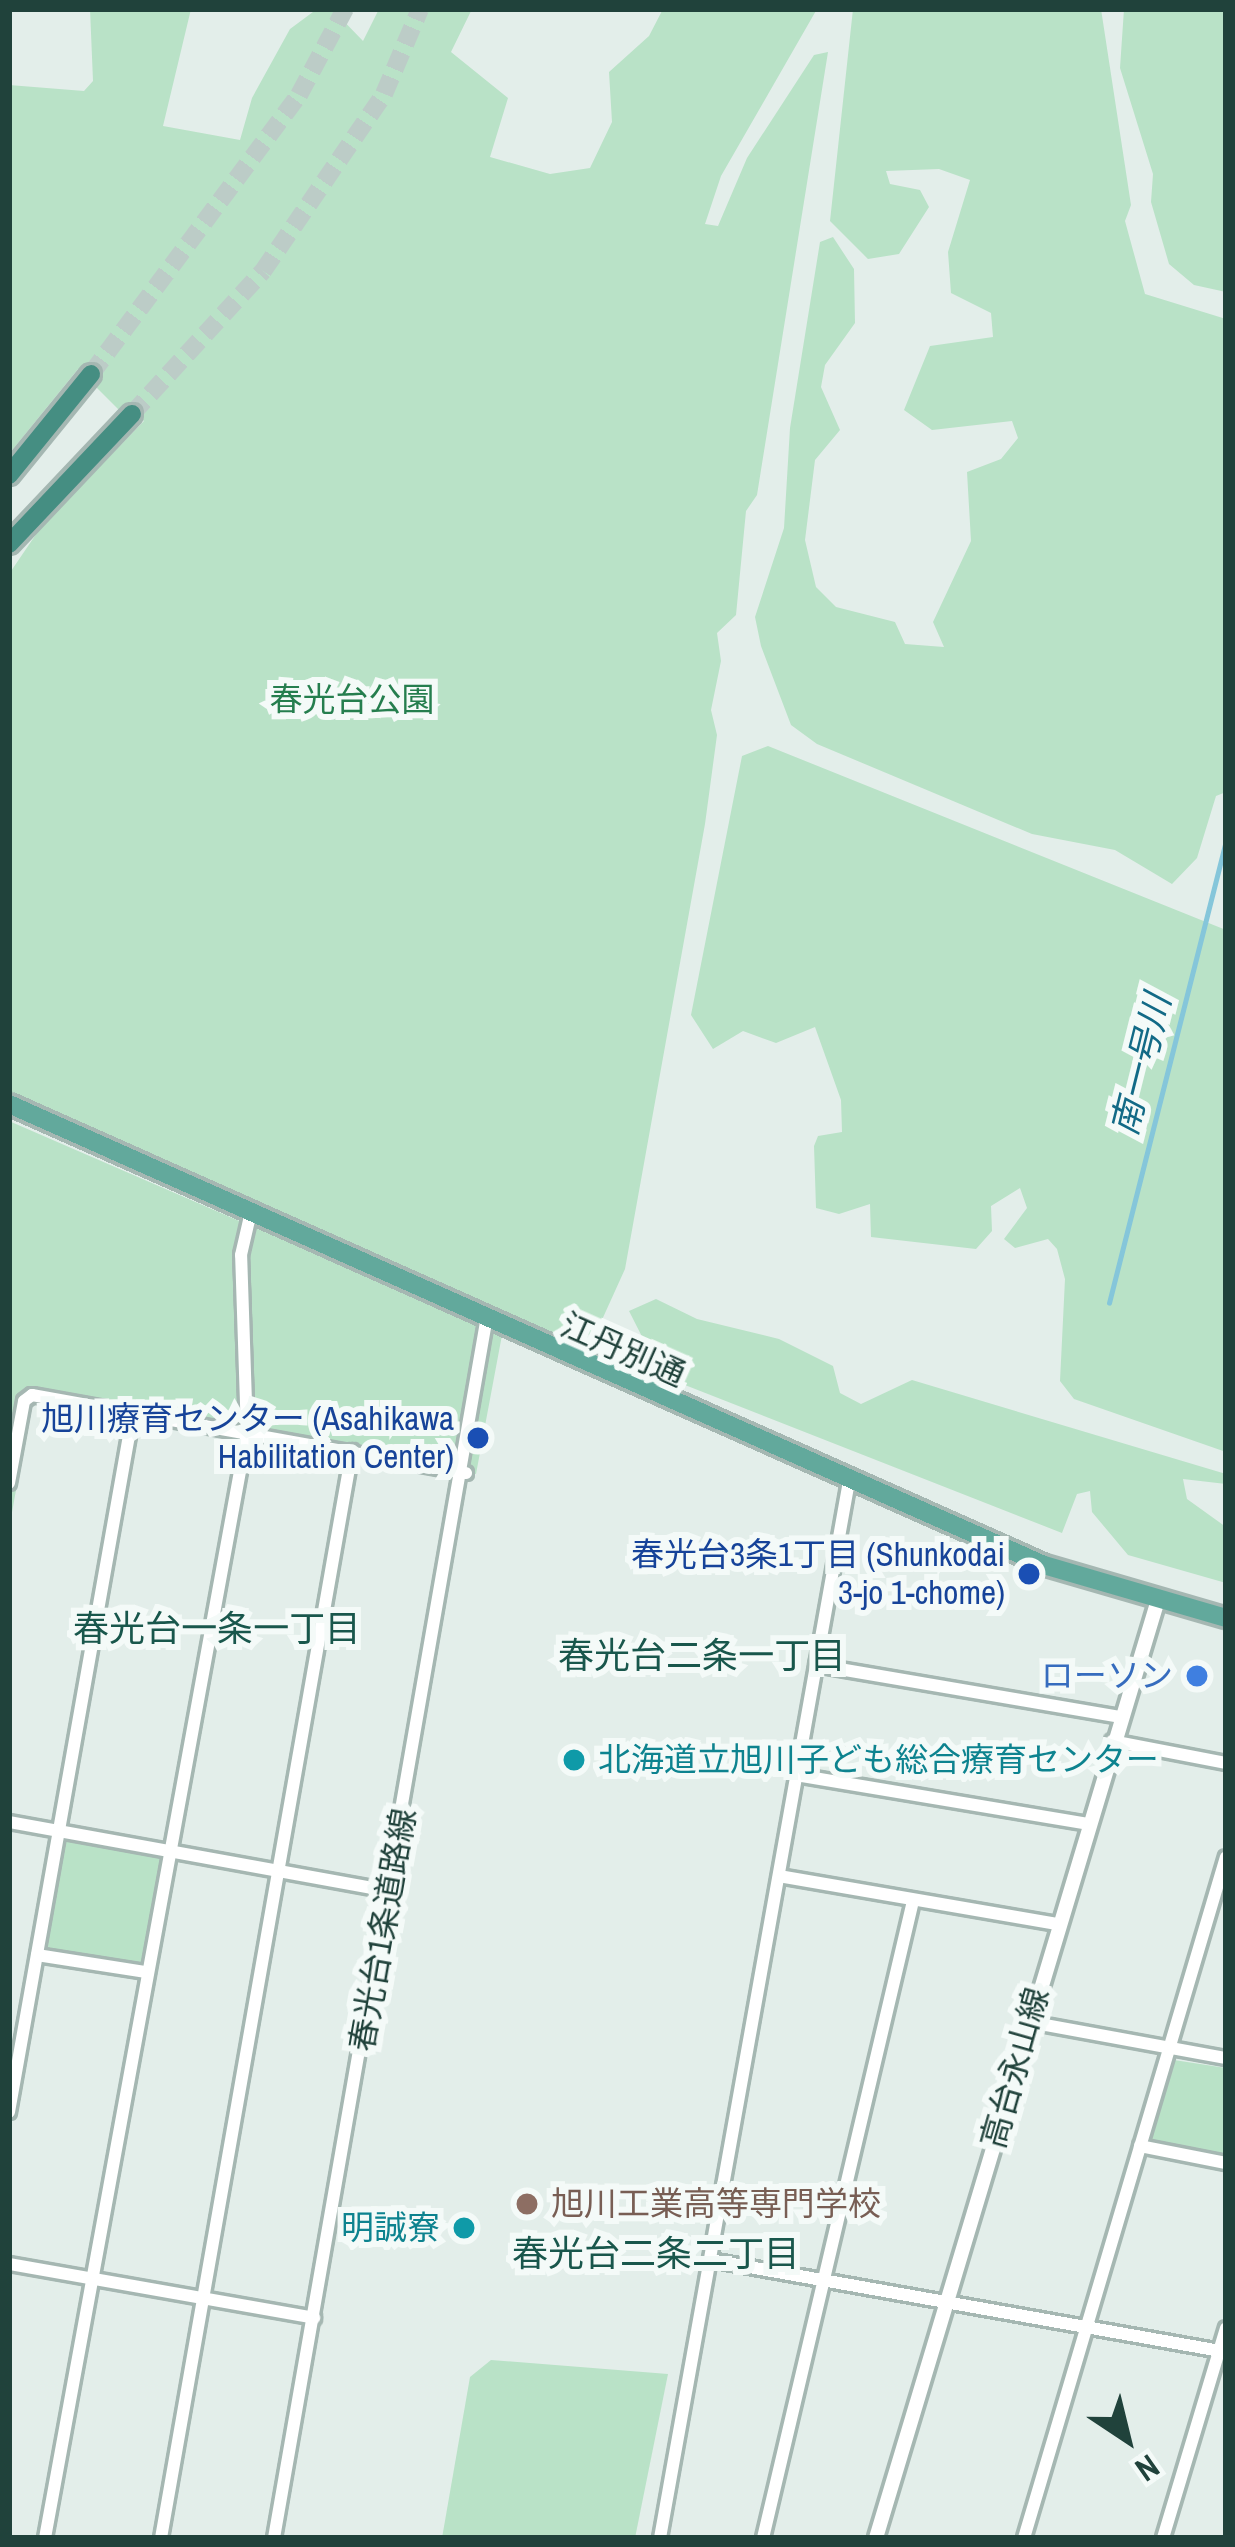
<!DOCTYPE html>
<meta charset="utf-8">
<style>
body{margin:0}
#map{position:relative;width:1235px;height:2547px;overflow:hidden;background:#e3eeea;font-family:"Archivo Narrow","Noto Sans JP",sans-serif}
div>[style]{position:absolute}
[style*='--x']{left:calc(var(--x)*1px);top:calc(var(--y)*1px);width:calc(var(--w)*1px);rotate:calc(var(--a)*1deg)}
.green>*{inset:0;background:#b9e2c7;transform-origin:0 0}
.stream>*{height:4.5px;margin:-2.25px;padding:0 2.25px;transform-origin:2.25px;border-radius:2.25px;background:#85c6da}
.trunk-tunnel>*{height:18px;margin-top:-9px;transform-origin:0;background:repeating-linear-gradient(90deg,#bcccc7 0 18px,transparent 0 27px)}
.roads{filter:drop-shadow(3px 0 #a5b7b2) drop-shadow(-3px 0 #a5b7b2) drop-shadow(0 3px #a5b7b2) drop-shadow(0 -3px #a5b7b2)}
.minor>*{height:12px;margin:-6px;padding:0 6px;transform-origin:6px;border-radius:6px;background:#fff}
.tertiary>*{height:14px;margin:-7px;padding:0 7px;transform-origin:7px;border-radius:7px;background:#fff}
.primary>*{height:18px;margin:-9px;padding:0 9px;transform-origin:9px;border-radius:9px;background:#62a99c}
.trunk>*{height:18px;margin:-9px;padding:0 9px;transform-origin:9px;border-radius:9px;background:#458e82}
.dots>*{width:33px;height:33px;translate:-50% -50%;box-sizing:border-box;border:6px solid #f4faf8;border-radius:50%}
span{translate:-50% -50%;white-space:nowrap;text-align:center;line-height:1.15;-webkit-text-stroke:12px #f4faf8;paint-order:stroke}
.park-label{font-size:33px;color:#257e4e}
.street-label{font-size:33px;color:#20423b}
.transit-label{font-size:33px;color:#164399}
.right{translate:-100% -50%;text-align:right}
.shop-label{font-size:33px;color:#366cbe}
.culture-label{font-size:33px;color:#0d838f}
.left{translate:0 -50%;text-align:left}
.education-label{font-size:33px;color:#785e54}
.water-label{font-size:36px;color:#126a86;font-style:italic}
.neighbourhood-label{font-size:36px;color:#19574c}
.frame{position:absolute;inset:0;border:12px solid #20423b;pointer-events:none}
.north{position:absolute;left:1067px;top:2379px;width:120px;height:120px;-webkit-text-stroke:9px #f4faf8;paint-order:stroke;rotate:145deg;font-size:33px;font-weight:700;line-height:48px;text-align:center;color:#20423b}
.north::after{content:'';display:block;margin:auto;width:42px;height:54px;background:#20423b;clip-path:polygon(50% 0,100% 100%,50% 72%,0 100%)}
</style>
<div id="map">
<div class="green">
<div style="clip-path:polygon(90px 9px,191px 9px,163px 126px,240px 140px,252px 98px,290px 29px,317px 9px,333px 10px,363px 41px,379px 9px,472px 9px,451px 52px,508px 98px,490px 157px,550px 174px,590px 168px,612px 122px,609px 72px,649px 36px,663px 9px,817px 9px,721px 176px,705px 224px,718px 226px,747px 158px,814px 55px,828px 52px,757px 495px,746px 511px,736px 615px,717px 633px,721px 661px,711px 710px,717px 735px,705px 824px,625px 1269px,596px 1333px,575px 1338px,569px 1352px,9px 1098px,9px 574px,41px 527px,144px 421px,126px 404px,119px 410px,78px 369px,9px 454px,9px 85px,84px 91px,93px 81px)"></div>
<div style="clip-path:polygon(853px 9px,1101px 9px,1131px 205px,1125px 221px,1145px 294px,1226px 319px,1226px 792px,1216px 796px,1197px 858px,1172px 884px,1115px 850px,1032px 834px,817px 744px,791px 725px,761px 646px,755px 617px,784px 528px,790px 428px,820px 242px,833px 237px,854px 269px,855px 323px,825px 365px,821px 387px,840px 430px,815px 460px,805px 540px,816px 587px,836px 607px,895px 622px,905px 644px,944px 647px,933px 622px,971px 541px,967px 472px,1001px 459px,1018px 438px,1012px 421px,932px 430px,904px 410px,930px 346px,993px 337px,991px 313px,951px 293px,948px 252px,970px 180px,939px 169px,886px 171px,890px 184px,920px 190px,929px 207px,899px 254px,868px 259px,830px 221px)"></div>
<div style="clip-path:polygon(1124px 9px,1226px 9px,1226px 292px,1194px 285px,1169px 264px,1151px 202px,1153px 174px,1120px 68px)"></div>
<div style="clip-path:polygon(768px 746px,1226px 930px,1226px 1452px,1074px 1399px,1060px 1381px,1065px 1279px,1057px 1249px,1048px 1239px,1015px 1248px,1004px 1239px,1027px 1208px,1020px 1188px,991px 1206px,992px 1231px,976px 1249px,871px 1237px,870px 1204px,839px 1214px,816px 1208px,814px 1146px,818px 1136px,842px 1132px,841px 1100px,815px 1027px,776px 1043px,743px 1031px,713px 1049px,691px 1015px,742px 756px)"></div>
<div style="clip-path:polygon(9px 1121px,502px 1335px,476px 1474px,34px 1390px,9px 1529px)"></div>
<div style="clip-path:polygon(656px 1299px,697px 1319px,779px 1339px,833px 1366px,840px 1393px,861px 1404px,912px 1380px,1226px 1474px,1226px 1484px,1183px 1479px,1187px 1499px,1226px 1527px,1226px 1583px,1128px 1555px,1092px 1512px,1090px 1491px,1077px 1494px,1062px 1533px,662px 1376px,629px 1311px)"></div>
<div style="left:59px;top:1831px;width:109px;height:126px;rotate:10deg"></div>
<div style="clip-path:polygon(1174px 2060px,1226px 2068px,1226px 2157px,1149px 2140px)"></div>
<div style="clip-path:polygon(491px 2360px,668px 2374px,635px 2538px,442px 2538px,470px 2377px)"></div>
</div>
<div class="stream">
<div style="--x:1109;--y:1303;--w:477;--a:-75.8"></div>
</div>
<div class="trunk-tunnel">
<div style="--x:91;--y:374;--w:348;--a:-53.3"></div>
<div style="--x:299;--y:95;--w:98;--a:-61.9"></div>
<div style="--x:132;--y:414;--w:194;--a:-47.5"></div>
<div style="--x:263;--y:271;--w:214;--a:-55.6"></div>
<div style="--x:384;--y:94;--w:92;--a:-67"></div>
</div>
<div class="roads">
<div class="minor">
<div style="--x:9;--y:1483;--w:83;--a:-79.6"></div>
<div style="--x:24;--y:1401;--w:10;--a:-37"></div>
<div style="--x:32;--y:1395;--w:441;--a:10.2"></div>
<div style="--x:816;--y:1665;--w:308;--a:9.7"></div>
<div style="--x:1112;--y:1741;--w:116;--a:10.9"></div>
<div style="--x:796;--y:1775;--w:296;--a:9.5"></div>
<div style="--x:9;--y:1822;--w:387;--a:10.3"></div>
<div style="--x:779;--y:1876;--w:282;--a:9.8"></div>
<div style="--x:37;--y:1955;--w:109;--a:8.9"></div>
<div style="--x:1029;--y:2022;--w:200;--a:10.4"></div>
<div style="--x:9;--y:2112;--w:710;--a:-79.94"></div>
<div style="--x:1140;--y:2146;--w:88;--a:11.2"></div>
<div style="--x:710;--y:2260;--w:524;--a:10.11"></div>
<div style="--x:9;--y:2264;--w:310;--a:10"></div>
<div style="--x:45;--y:2538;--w:1123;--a:-79.64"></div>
<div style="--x:247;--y:1433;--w:178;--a:-91.9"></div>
<div style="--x:241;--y:1255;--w:39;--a:-77"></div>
<div style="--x:161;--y:2538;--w:1104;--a:-80.03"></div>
<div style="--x:274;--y:2538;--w:1234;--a:-80.11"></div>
<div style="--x:660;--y:2538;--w:1074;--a:-79.86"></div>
<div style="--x:763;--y:2538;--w:654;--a:-76.75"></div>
<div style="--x:1024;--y:2538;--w:710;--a:-73.48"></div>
<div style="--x:1163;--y:2538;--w:219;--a:-73.3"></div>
</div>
<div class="tertiary">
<div style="--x:876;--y:2538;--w:979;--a:-73.27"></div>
</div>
<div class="primary">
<div style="--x:9;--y:1104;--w:1133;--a:24.01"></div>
<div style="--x:1044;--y:1565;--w:190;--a:16.2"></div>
</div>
<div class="trunk">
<div style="--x:9;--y:475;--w:130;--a:-50.9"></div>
<div style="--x:9;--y:544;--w:179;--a:-46.6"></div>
</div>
</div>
<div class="dots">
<div style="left:478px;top:1438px;background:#1a4fb4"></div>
<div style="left:1029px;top:1574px;background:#1a4fb4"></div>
<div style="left:1197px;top:1676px;background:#3f7fe0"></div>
<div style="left:574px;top:1760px;background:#0f9aa8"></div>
<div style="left:527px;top:2204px;background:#8d6e63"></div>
<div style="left:464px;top:2228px;background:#0f9aa8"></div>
</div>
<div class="park-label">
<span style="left:352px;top:700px">春光台公園</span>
</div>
<div class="street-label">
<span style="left:623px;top:1350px;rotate:24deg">江丹別通</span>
<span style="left:383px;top:1930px;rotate:-80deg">春光台1条道路線</span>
<span style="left:1015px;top:2068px;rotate:-74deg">高台永山線</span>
</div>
<div class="transit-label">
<span class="right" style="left:454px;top:1438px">旭川療育センター (Asahikawa<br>Habilitation Center)</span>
<span class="right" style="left:1005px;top:1574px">春光台3条1丁目 (Shunkodai<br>3-jo 1-chome)</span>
</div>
<div class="shop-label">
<span class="right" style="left:1173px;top:1676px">ローソン</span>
</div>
<div class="culture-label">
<span class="left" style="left:598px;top:1760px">北海道立旭川子ども総合療育センター</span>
<span class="right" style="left:440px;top:2228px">明誠寮</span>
</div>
<div class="education-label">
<span class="left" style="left:551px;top:2204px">旭川工業高等専門学校</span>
</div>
<div class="water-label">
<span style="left:1141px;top:1065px;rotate:-76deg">南一号川</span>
</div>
<div class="neighbourhood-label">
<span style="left:217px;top:1629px">春光台一条一丁目</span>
<span style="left:702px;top:1656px">春光台二条一丁目</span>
<span style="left:656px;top:2254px">春光台二条二丁目</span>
</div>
<div class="frame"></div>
<div class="north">N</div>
</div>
